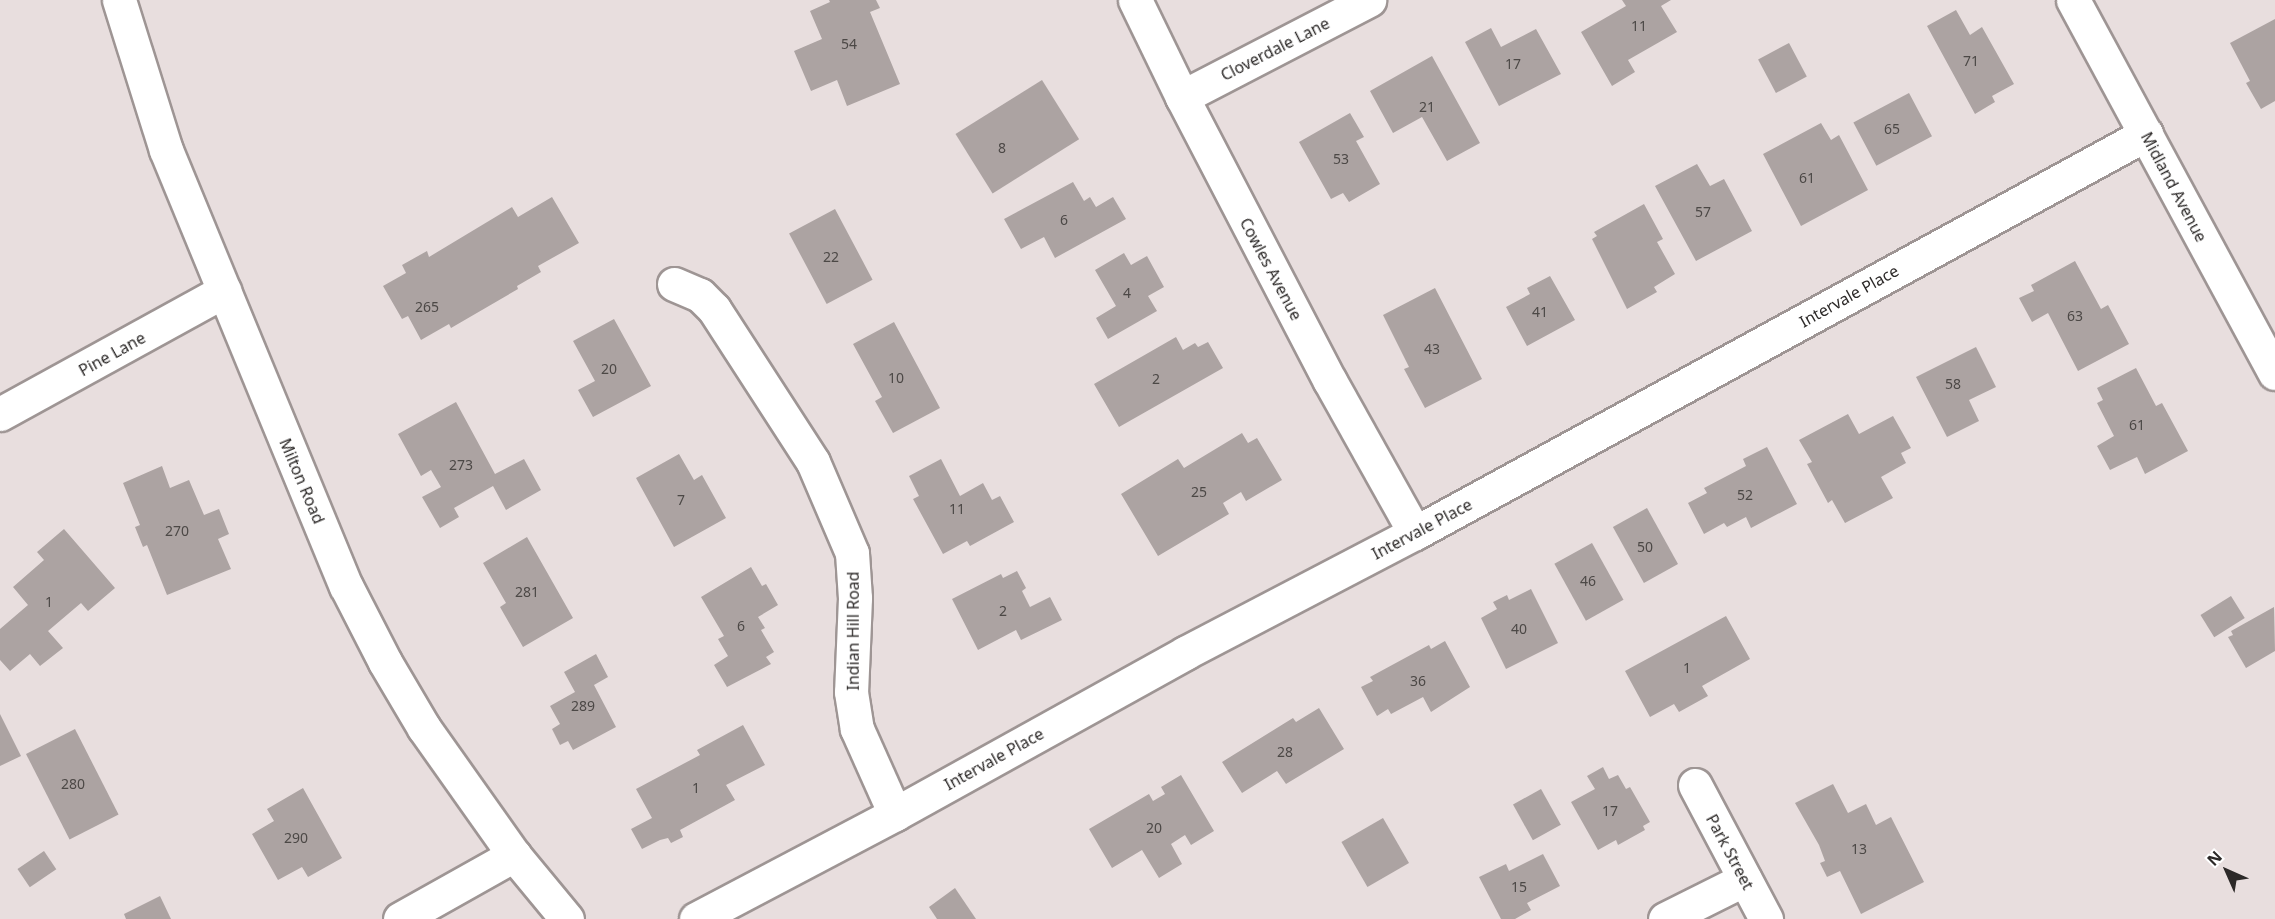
<!DOCTYPE html>
<style>
body{margin:0}
#map{position:relative;width:2275px;height:919px;overflow:hidden;background:#e8dede;font-family:"Noto Sans",sans-serif}
div>[style]{position:absolute}
[style*='--x']{left:calc(var(--x)*1px);top:calc(var(--y)*1px);width:calc(var(--w)*1px);rotate:calc(var(--a)*1deg)}
.building>*{inset:0;background:#aca3a2;transform-origin:0 0}
.roads{filter:drop-shadow(2px 0 #9e9594) drop-shadow(-2px 0 #9e9594) drop-shadow(0 2px #9e9594) drop-shadow(0 -2px #9e9594)}
.minor>*{height:33px;margin:-16.5px;padding:0 16.5px;transform-origin:16.5px;border-radius:16.5px;background:#fff}
span{translate:-50% -50%;white-space:nowrap;text-align:center;line-height:1.15;-webkit-text-stroke:5px #fff;paint-order:stroke}
.number-label{font-size:14px;color:#4c4846}
.number-label span{-webkit-text-stroke-width:0}
.street-label{font-size:16px;color:#2c2928}
.north{position:absolute;left:2197px;top:841px;width:60px;height:60px;-webkit-text-stroke:4px #fff;paint-order:stroke;rotate:315deg;font-size:16px;font-weight:700;line-height:24px;text-align:center;color:#2c2928}
.north::after{content:'';display:block;margin:auto;width:21px;height:27px;background:#2c2928;clip-path:polygon(50% 0,100% 100%,50% 72%,0 100%)}
</style>
<div id="map">
<div class="building">
<div style="clip-path:polygon(829px 0,876px 0,880px 8px,870px 12px,900px 84px,847px 106px,837px 80px,811px 91px,794px 51px,822px 39px,810px 11px,830px 2px)"></div>
<div style="clip-path:polygon(1622px 0,1671px 0,1661px 6px,1677px 32px,1628px 60px,1635px 72px,1612px 86px,1581px 32px,1626px 6px)"></div>
<div style="clip-path:polygon(1956px 10px,1970px 35px,1982px 27px,2014px 84px,1992px 96px,1995px 102px,1975px 114px,1927px 26px)"></div>
<div style="clip-path:polygon(2275px 19px,2275px 101px,2261px 109px,2246px 83px,2250px 81px,2230px 43px)"></div>
<div style="clip-path:polygon(1491px 28px,1501px 47px,1536px 29px,1561px 74px,1499px 106px,1465px 42px)"></div>
<div style="left:1789px;top:43px;width:38px;height:35px;rotate:62deg"></div>
<div style="clip-path:polygon(1432px 56px,1480px 143px,1447px 161px,1422px 117px,1393px 133px,1370px 91px)"></div>
<div style="left:1042px;top:80px;width:70px;height:102px;rotate:58deg"></div>
<div style="left:1909px;top:93px;width:49px;height:63px;rotate:62deg"></div>
<div style="clip-path:polygon(1350px 113px,1364px 137px,1356px 141px,1380px 184px,1349px 202px,1343px 193px,1331px 199px,1299px 142px)"></div>
<div style="clip-path:polygon(1821px 123px,1831px 140px,1839px 135px,1868px 190px,1801px 226px,1763px 154px)"></div>
<div style="clip-path:polygon(1697px 164px,1710px 186px,1724px 179px,1752px 231px,1696px 261px,1655px 186px)"></div>
<div style="clip-path:polygon(1073px 182px,1084px 201px,1090px 197px,1096px 207px,1113px 197px,1126px 219px,1055px 258px,1044px 237px,1021px 249px,1004px 219px)"></div>
<div style="clip-path:polygon(552px 197px,579px 243px,538px 266px,541px 272px,517px 286px,518px 289px,451px 328px,449px 324px,421px 340px,408px 316px,402px 319px,383px 286px,406px 273px,402px 265px,427px 251px,429px 257px,512px 207px,518px 217px)"></div>
<div style="clip-path:polygon(1644px 204px,1663px 239px,1657px 242px,1675px 274px,1654px 287px,1657px 292px,1627px 309px,1592px 239px,1597px 236px,1594px 232px)"></div>
<div style="left:835px;top:209px;width:80px;height:52px;rotate:62deg"></div>
<div style="clip-path:polygon(1124px 253px,1131px 265px,1147px 256px,1164px 287px,1148px 296px,1157px 311px,1108px 339px,1096px 318px,1116px 306px,1095px 270px)"></div>
<div style="clip-path:polygon(2075px 261px,2101px 309px,2108px 305px,2129px 344px,2078px 371px,2048px 313px,2032px 322px,2019px 298px,2034px 291px,2031px 285px)"></div>
<div style="clip-path:polygon(1550px 276px,1575px 320px,1527px 346px,1506px 307px,1530px 294px,1527px 288px)"></div>
<div style="clip-path:polygon(1435px 288px,1482px 379px,1425px 408px,1404px 369px,1409px 367px,1383px 315px)"></div>
<div style="clip-path:polygon(614px 319px,651px 386px,593px 417px,578px 390px,595px 381px,573px 341px)"></div>
<div style="clip-path:polygon(894px 322px,940px 408px,893px 433px,875px 401px,882px 397px,853px 344px)"></div>
<div style="clip-path:polygon(1176px 337px,1183px 350px,1195px 343px,1198px 347px,1208px 342px,1223px 368px,1119px 427px,1094px 384px)"></div>
<div style="clip-path:polygon(1976px 347px,1996px 387px,1969px 400px,1979px 421px,1947px 437px,1916px 377px)"></div>
<div style="clip-path:polygon(2136px 368px,2156px 406px,2162px 403px,2188px 451px,2145px 474px,2137px 457px,2110px 470px,2097px 446px,2114px 436px,2097px 403px,2103px 400px,2097px 388px)"></div>
<div style="clip-path:polygon(456px 402px,495px 474px,524px 459px,541px 490px,506px 510px,493px 486px,454px 508px,459px 517px,440px 528px,422px 497px,441px 487px,431px 470px,421px 476px,398px 434px)"></div>
<div style="clip-path:polygon(1848px 414px,1859px 434px,1893px 416px,1911px 448px,1901px 453px,1906px 463px,1881px 477px,1893px 498px,1845px 523px,1832px 500px,1828px 503px,1807px 464px,1812px 462px,1799px 440px)"></div>
<div style="clip-path:polygon(1242px 433px,1248px 443px,1257px 438px,1282px 480px,1246px 501px,1241px 492px,1223px 503px,1229px 514px,1158px 556px,1121px 494px,1178px 459px,1184px 468px)"></div>
<div style="clip-path:polygon(1767px 447px,1797px 504px,1751px 528px,1746px 517px,1727px 527px,1724px 523px,1704px 534px,1688px 503px,1707px 493px,1704px 488px,1746px 466px,1743px 459px)"></div>
<div style="clip-path:polygon(679px 454px,694px 480px,702px 475px,726px 518px,674px 547px,636px 478px)"></div>
<div style="clip-path:polygon(941px 459px,960px 496px,983px 483px,992px 500px,1000px 496px,1014px 522px,970px 546px,967px 541px,943px 554px,913px 499px,919px 496px,909px 476px)"></div>
<div style="clip-path:polygon(162px 466px,170px 488px,189px 480px,204px 515px,219px 509px,229px 534px,218px 539px,231px 569px,167px 595px,147px 545px,143px 547px,135px 527px,140px 525px,123px 483px)"></div>
<div style="left:1647px;top:508px;width:64px;height:39px;rotate:61deg"></div>
<div style="clip-path:polygon(64px 529px,115px 588px,88px 611px,81px 603px,48px 631px,63px 648px,40px 666px,30px 654px,10px 671px,0 660px,0 629px,28px 605px,13px 587px,44px 560px,37px 552px)"></div>
<div style="clip-path:polygon(527px 537px,573px 618px,523px 647px,500px 607px,506px 603px,483px 563px)"></div>
<div style="left:1592px;top:543px;width:65px;height:43px;rotate:61deg"></div>
<div style="clip-path:polygon(751px 567px,762px 586px,766px 584px,778px 605px,758px 617px,765px 628px,761px 630px,774px 652px,766px 657px,771px 664px,727px 687px,714px 665px,728px 656px,718px 639px,724px 636px,701px 597px)"></div>
<div style="clip-path:polygon(1017px 571px,1026px 588px,1022px 591px,1030px 607px,1050px 597px,1062px 620px,1021px 640px,1016px 630px,978px 650px,952px 599px,1001px 574px,1003px 578px)"></div>
<div style="clip-path:polygon(1531px 589px,1558px 643px,1506px 669px,1481px 618px,1497px 609px,1493px 602px,1507px 595px,1509px 600px)"></div>
<div style="left:2231px;top:596px;width:26px;height:36px;rotate:58deg"></div>
<div style="clip-path:polygon(2274px 607px,2275px 651px,2246px 668px,2228px 637px,2233px 635px,2231px 631px)"></div>
<div style="clip-path:polygon(1726px 616px,1750px 659px,1702px 686px,1708px 696px,1679px 712px,1674px 704px,1650px 717px,1625px 671px)"></div>
<div style="clip-path:polygon(1445px 641px,1470px 687px,1431px 712px,1423px 697px,1391px 714px,1388px 709px,1377px 716px,1361px 687px,1373px 681px,1370px 677px,1429px 645px,1431px 649px)"></div>
<div style="clip-path:polygon(596px 654px,608px 677px,594px 685px,616px 727px,573px 750px,568px 741px,560px 745px,552px 729px,560px 724px,550px 706px,575px 692px,564px 672px)"></div>
<div style="clip-path:polygon(1319px 708px,1344px 749px,1286px 784px,1277px 771px,1242px 793px,1222px 762px,1293px 718px,1296px 722px)"></div>
<div style="clip-path:polygon(0 714px,21px 756px,0 766px)"></div>
<div style="clip-path:polygon(743px 725px,765px 765px,726px 785px,735px 800px,680px 830px,683px 837px,671px 843px,668px 838px,660px 840px,642px 849px,631px 829px,652px 818px,636px 789px,700px 755px,697px 750px)"></div>
<div style="left:75px;top:729px;width:96px;height:55px;rotate:63deg"></div>
<div style="clip-path:polygon(1603px 767px,1609px 779px,1618px 775px,1626px 789px,1630px 787px,1650px 822px,1643px 826px,1645px 830px,1618px 845px,1616px 840px,1598px 850px,1571px 802px,1595px 789px,1587px 776px)"></div>
<div style="clip-path:polygon(1181px 775px,1214px 831px,1191px 845px,1185px 835px,1171px 844px,1182px 864px,1159px 878px,1142px 850px,1112px 868px,1089px 829px,1149px 794px,1153px 801px,1165px 794px,1161px 787px)"></div>
<div style="clip-path:polygon(1833px 784px,1848px 813px,1866px 804px,1876px 825px,1891px 817px,1924px 882px,1861px 914px,1840px 871px,1827px 877px,1820px 863px,1825px 861px,1819px 845px,1795px 803px)"></div>
<div style="clip-path:polygon(303px 788px,342px 858px,308px 877px,302px 867px,278px 880px,252px 834px,274px 821px,267px 809px)"></div>
<div style="left:1541px;top:789px;width:41px;height:32px;rotate:61deg"></div>
<div style="left:1383px;top:818px;width:52px;height:48px;rotate:60deg"></div>
<div style="left:44px;top:851px;width:22px;height:32px;rotate:56deg"></div>
<div style="clip-path:polygon(1543px 854px,1560px 886px,1527px 903px,1531px 910px,1515px 919px,1501px 919px,1479px 877px,1506px 864px,1509px 871px)"></div>
<div style="clip-path:polygon(955px 888px,976px 919px,937px 919px,929px 907px)"></div>
<div style="clip-path:polygon(160px 896px,171px 919px,126px 919px,124px 914px)"></div>
</div>
<div class="roads">
<div class="minor">
<div style="--x:119;--y:0;--w:157;--a:72.6"></div>
<div style="--x:166;--y:150;--w:472;--a:67.6"></div>
<div style="--x:346;--y:586;--w:85;--a:62.8"></div>
<div style="--x:385;--y:662;--w:77;--a:59.4"></div>
<div style="--x:424;--y:728;--w:156;--a:54.7"></div>
<div style="--x:514;--y:855;--w:83;--a:50.4"></div>
<div style="--x:1135;--y:0;--w:108;--a:64.1"></div>
<div style="--x:1182;--y:97;--w:320;--a:62.5"></div>
<div style="--x:1330;--y:381;--w:174;--a:60.8"></div>
<div style="--x:2073;--y:0;--w:424;--a:61.6"></div>
<div style="--x:1182;--y:97;--w:211;--a:-27.4"></div>
<div style="--x:674;--y:284;--w:28;--a:23"></div>
<div style="--x:700;--y:295;--w:20;--a:45"></div>
<div style="--x:714;--y:309;--w:182;--a:57.1"></div>
<div style="--x:813;--y:462;--w:99;--a:66.8"></div>
<div style="--x:852;--y:553;--w:45;--a:86.2"></div>
<div style="--x:855;--y:598;--w:94;--a:92.4"></div>
<div style="--x:851;--y:692;--w:37;--a:81"></div>
<div style="--x:857;--y:729;--w:93;--a:65.9"></div>
<div style="--x:0;--y:414;--w:256;--a:-28.8"></div>
<div style="--x:1695;--y:785;--w:152;--a:62.1"></div>
<div style="--x:400;--y:919;--w:131;--a:-29.3"></div>
<div style="--x:696;--y:919;--w:225;--a:-27.8"></div>
<div style="--x:895;--y:814;--w:332;--a:-29"></div>
<div style="--x:1185;--y:653;--w:259;--a:-27.6"></div>
<div style="--x:1415;--y:533;--w:833;--a:-28.63"></div>
<div style="--x:1665;--y:919;--w:89;--a:-26.6"></div>
</div>
</div>
<div class="number-label">
<span style="left:1639px;top:26px">11</span>
<span style="left:849px;top:44px">54</span>
<span style="left:1971px;top:61px">71</span>
<span style="left:1513px;top:64px">17</span>
<span style="left:1427px;top:107px">21</span>
<span style="left:1892px;top:129px">65</span>
<span style="left:1002px;top:148px">8</span>
<span style="left:1341px;top:159px">53</span>
<span style="left:1807px;top:178px">61</span>
<span style="left:1703px;top:212px">57</span>
<span style="left:1064px;top:220px">6</span>
<span style="left:831px;top:257px">22</span>
<span style="left:1127px;top:293px">4</span>
<span style="left:427px;top:307px">265</span>
<span style="left:1540px;top:312px">41</span>
<span style="left:2075px;top:316px">63</span>
<span style="left:1432px;top:349px">43</span>
<span style="left:609px;top:369px">20</span>
<span style="left:896px;top:378px">10</span>
<span style="left:1156px;top:379px">2</span>
<span style="left:1953px;top:384px">58</span>
<span style="left:2137px;top:425px">61</span>
<span style="left:461px;top:465px">273</span>
<span style="left:1199px;top:492px">25</span>
<span style="left:1745px;top:495px">52</span>
<span style="left:681px;top:500px">7</span>
<span style="left:957px;top:509px">11</span>
<span style="left:177px;top:531px">270</span>
<span style="left:1645px;top:547px">50</span>
<span style="left:1588px;top:581px">46</span>
<span style="left:527px;top:592px">281</span>
<span style="left:49px;top:602px">1</span>
<span style="left:1003px;top:611px">2</span>
<span style="left:741px;top:626px">6</span>
<span style="left:1519px;top:629px">40</span>
<span style="left:1687px;top:668px">1</span>
<span style="left:1418px;top:681px">36</span>
<span style="left:583px;top:706px">289</span>
<span style="left:1285px;top:752px">28</span>
<span style="left:73px;top:784px">280</span>
<span style="left:696px;top:788px">1</span>
<span style="left:1610px;top:811px">17</span>
<span style="left:1154px;top:828px">20</span>
<span style="left:296px;top:838px">290</span>
<span style="left:1859px;top:849px">13</span>
<span style="left:1519px;top:887px">15</span>
</div>
<div class="street-label">
<span style="left:1275px;top:49px;rotate:-27deg">Cloverdale Lane</span>
<span style="left:2174px;top:187px;rotate:62deg">Midland Avenue</span>
<span style="left:1271px;top:269px;rotate:62deg">Cowles Avenue</span>
<span style="left:1849px;top:296px;rotate:-29deg">Intervale Place</span>
<span style="left:112px;top:354px;rotate:-29deg">Pine Lane</span>
<span style="left:302px;top:481px;rotate:67deg">Milton Road</span>
<span style="left:1422px;top:529px;rotate:-28deg">Intervale Place</span>
<span style="left:853px;top:631px;rotate:-90deg">Indian Hill Road</span>
<span style="left:994px;top:759px;rotate:-29deg">Intervale Place</span>
<span style="left:1730px;top:852px;rotate:62deg">Park Street</span>
</div>
<div class="north">N</div>
</div>
